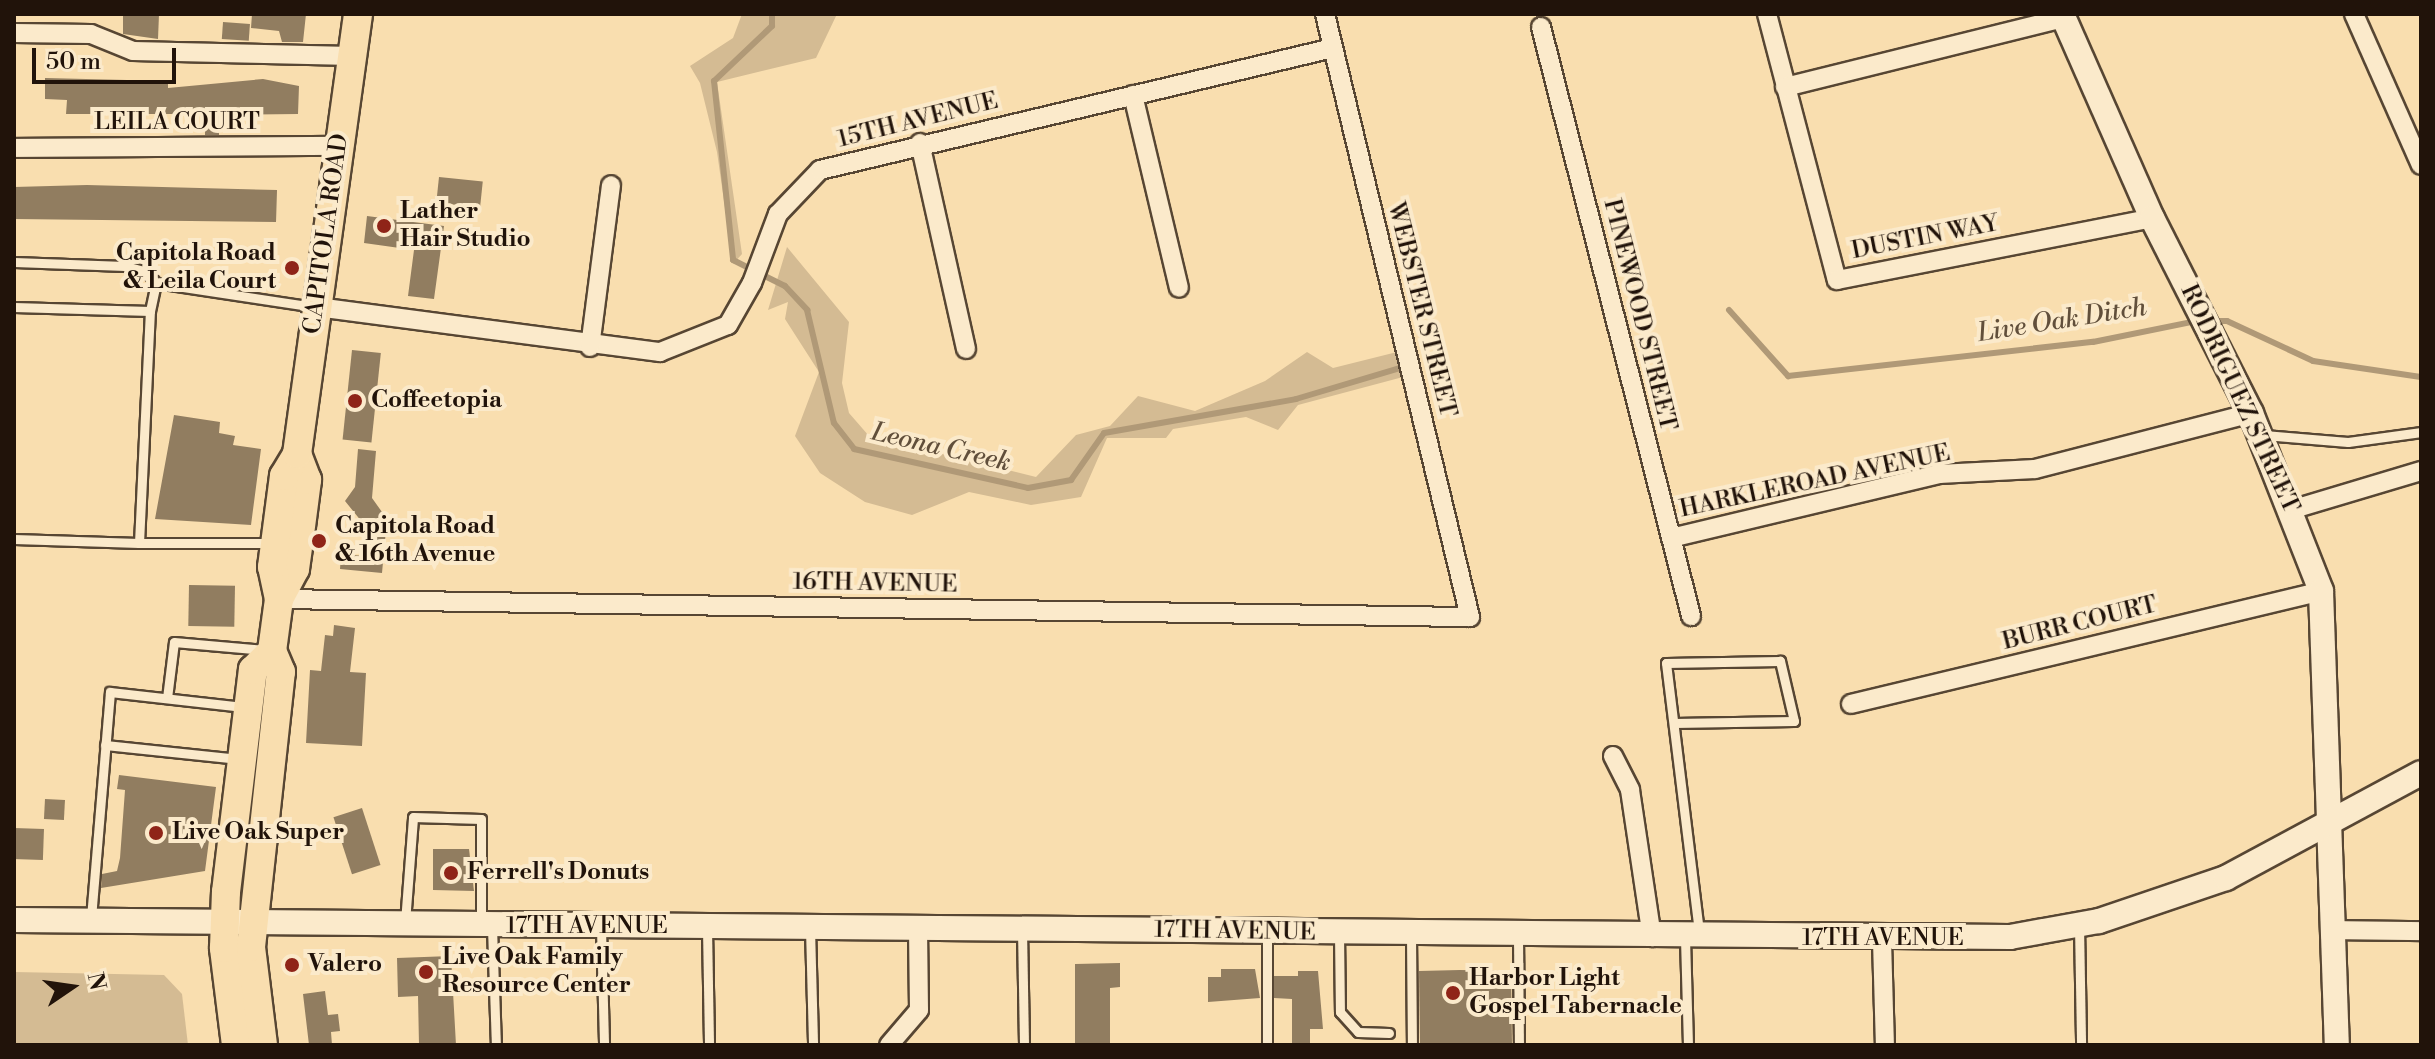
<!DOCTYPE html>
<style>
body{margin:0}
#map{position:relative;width:2435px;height:1059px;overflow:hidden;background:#f9deaf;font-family:"Libre Bodoni",serif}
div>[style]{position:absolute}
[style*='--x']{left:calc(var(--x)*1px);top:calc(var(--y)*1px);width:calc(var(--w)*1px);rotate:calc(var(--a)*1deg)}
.green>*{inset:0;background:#d4bb93}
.stream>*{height:6px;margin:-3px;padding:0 3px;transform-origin:3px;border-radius:3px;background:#b09977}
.building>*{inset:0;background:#917d60;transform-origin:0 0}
.roads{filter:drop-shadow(2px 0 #574633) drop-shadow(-2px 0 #574633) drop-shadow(0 2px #574633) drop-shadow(0 -2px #574633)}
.lane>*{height:9px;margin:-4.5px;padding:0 4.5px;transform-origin:4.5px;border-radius:4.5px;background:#fbeacb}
.street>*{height:18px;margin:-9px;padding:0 9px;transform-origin:9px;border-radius:9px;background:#fbeacb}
.secondary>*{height:24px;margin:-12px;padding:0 12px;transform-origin:12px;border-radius:12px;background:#fbeacb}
.primary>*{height:28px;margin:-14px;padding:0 14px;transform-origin:14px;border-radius:14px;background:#f9deaf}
.dots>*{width:22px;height:22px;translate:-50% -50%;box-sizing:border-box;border:4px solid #fbeacb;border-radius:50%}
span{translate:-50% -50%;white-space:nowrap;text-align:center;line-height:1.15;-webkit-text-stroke:8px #fbeacb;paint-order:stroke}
.street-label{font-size:24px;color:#21130a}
.poi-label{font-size:24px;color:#21130a;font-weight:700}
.left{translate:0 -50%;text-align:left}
.right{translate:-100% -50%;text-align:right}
.water-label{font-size:26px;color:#614f3b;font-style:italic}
.frame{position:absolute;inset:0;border:16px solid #21130a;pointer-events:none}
.north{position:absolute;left:32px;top:947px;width:80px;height:80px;-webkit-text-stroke:6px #fbeacb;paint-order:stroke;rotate:77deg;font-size:22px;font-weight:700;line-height:32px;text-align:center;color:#21130a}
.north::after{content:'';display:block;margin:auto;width:28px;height:36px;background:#21130a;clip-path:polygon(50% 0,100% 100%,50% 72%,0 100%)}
.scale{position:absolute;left:32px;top:48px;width:144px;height:36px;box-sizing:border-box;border:4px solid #21130a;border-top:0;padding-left:10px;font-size:24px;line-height:28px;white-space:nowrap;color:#21130a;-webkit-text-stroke:6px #fbeacb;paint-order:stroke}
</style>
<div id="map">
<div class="green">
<div style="clip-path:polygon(742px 14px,837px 14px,816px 58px,717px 82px,742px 254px,733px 264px,717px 152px,700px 83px,690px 66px,733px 38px)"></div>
<div style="clip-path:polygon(787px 247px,849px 322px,842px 383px,849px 413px,869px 436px,1036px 477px,1076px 435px,1110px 426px,1138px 396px,1195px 411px,1265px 381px,1307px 352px,1333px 368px,1397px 352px,1403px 377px,1298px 405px,1278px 430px,1246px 417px,1173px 429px,1166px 438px,1107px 438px,1081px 497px,1031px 505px,969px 492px,912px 515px,865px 502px,820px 473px,795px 436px,819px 372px,785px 319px,788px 302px,768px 310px)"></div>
<div style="clip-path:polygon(14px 972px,164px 975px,182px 994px,188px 1045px,14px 1045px)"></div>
</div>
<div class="stream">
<div style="--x:772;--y:14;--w:12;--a:90"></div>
<div style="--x:772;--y:26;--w:80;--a:136.5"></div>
<div style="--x:714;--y:81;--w:180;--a:83.9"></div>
<div style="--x:733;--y:260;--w:58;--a:26.6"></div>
<div style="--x:785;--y:286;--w:33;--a:47"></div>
<div style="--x:807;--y:310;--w:116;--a:76.6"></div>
<div style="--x:834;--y:423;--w:33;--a:52"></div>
<div style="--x:854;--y:449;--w:178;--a:12.6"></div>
<div style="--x:1028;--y:488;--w:44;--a:-10.5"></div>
<div style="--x:1071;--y:480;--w:57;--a:-54.9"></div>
<div style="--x:1104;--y:433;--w:195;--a:-10"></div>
<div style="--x:1296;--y:399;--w:109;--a:-16.6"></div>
<div style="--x:1729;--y:310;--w:89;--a:48.2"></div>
<div style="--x:1788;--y:376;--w:307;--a:-6.4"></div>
<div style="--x:2093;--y:342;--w:105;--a:-11.5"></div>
<div style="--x:2211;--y:321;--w:16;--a:0"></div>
<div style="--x:2227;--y:321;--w:95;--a:24.9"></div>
<div style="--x:2313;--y:361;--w:109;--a:8.4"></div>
</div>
<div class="building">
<div style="clip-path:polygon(123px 14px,159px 14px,158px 39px,123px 34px)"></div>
<div style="clip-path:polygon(252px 14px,306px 14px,303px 42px,282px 42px,279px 31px,251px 28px)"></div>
<div style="left:223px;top:22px;width:27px;height:17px;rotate:4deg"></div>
<div style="clip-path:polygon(45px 78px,168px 81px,168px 88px,263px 79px,299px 86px,298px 114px,219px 115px,219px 135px,205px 135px,205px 114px,66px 114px,67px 100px,45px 99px)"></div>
<div style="left:439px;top:177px;width:44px;height:26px;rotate:6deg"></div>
<div style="clip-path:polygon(87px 185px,277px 190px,276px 222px,14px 219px,14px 187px)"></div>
<div style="clip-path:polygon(367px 216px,444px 226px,434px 299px,408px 296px,414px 250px,364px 243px)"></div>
<div style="left:352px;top:350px;width:29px;height:90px;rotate:6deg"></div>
<div style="clip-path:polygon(174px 415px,220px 422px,219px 433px,235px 436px,233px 445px,261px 449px,251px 525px,155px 519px)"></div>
<div style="clip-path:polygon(358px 449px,376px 451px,372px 498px,387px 519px,382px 573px,340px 569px,341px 554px,364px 556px,366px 527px,345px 501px,355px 487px)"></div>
<div style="left:189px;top:585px;width:46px;height:41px;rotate:1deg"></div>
<div style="clip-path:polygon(334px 625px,355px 628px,350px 672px,366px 673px,362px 746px,306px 743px,310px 670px,321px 671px,325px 635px,333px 636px)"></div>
<div style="clip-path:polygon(119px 775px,216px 787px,205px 871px,101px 888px,102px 874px,117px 871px,120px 858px,125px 790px,117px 789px)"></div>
<div style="left:45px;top:799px;width:20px;height:20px;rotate:3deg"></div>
<div style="left:362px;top:808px;width:60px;height:30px;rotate:72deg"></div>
<div style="left:14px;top:828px;width:30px;height:31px;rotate:2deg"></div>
<div style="clip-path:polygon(433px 849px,469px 849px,474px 891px,433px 890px)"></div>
<div style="clip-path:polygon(451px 956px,456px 1045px,419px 1045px,418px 996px,398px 997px,397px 958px)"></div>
<div style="clip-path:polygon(1120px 963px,1120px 987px,1110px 988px,1110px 1045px,1075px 1045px,1075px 964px)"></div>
<div style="clip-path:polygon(1221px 969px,1255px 969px,1260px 998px,1208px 1002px,1208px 977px,1221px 977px)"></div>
<div style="clip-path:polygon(1460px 970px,1511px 971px,1512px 1045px,1420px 1045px,1419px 971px)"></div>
<div style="clip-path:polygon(1298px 971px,1318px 971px,1323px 1029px,1310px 1029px,1310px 1045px,1292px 1045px,1292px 999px,1274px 998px,1274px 976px,1298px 976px)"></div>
<div style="clip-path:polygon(325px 991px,328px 1015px,338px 1014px,340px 1031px,331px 1032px,332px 1045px,309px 1045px,303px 994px)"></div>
</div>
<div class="roads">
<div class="lane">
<div style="--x:14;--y:262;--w:111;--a:2.1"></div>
<div style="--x:125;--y:266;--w:23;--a:15"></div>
<div style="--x:147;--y:272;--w:14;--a:51"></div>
<div style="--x:14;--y:307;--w:136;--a:1.7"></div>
<div style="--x:2264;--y:435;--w:84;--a:4.8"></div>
<div style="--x:2348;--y:442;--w:74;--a:-7.8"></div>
<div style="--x:14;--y:539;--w:125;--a:1.8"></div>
<div style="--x:272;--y:543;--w:133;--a:180"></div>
<div style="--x:139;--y:543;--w:232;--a:-87.3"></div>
<div style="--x:150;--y:311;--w:29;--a:-78"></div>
<div style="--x:156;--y:283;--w:160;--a:8.6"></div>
<div style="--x:167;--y:698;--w:56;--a:-82.9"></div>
<div style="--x:174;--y:642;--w:91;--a:5"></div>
<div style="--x:1674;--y:723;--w:120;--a:-1"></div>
<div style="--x:1794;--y:721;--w:62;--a:-103.1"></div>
<div style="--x:1780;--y:661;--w:114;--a:179"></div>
<div style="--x:1666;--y:663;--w:270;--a:83"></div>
<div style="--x:105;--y:745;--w:135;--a:6"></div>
<div style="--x:91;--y:918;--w:227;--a:-85.2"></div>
<div style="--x:110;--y:692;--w:134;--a:6.4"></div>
<div style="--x:405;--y:922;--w:105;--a:-85.6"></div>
<div style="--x:413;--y:817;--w:68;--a:1.7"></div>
<div style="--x:481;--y:819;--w:103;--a:90"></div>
<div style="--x:2079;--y:925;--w:120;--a:89"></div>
<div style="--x:492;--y:927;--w:118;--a:88.1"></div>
<div style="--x:601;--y:928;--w:117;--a:88.5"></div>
<div style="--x:707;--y:928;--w:117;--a:89"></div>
<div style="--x:810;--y:928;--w:117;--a:88.5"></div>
<div style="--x:1022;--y:929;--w:116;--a:89"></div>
<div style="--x:1339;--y:933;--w:79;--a:89.3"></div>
<div style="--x:1340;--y:1012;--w:27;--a:48"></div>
<div style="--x:1358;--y:1032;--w:31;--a:2"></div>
<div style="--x:1411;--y:935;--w:110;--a:89.5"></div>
<div style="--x:1518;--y:936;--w:109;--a:89.5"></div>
<div style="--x:1685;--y:938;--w:107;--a:88.4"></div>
<div style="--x:1267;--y:1045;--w:113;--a:-90"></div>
</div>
<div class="street">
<div style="--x:1767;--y:14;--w:275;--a:75.3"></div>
<div style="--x:1837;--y:280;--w:321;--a:-11.1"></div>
<div style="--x:2354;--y:14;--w:165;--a:66.1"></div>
<div style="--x:1541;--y:27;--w:608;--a:75.71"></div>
<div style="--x:14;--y:33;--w:77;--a:0.7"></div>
<div style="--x:91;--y:34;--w:45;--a:22"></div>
<div style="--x:133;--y:51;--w:219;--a:1.3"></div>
<div style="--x:1785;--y:87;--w:286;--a:-13.9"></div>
<div style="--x:1133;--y:95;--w:198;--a:76.6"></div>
<div style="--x:920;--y:143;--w:211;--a:77.4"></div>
<div style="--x:14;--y:148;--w:325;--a:-0.4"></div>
<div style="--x:317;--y:307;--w:346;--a:7.5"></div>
<div style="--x:660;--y:352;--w:73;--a:-21.7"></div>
<div style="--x:728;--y:325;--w:48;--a:-60.3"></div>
<div style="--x:752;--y:283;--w:74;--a:-69.4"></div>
<div style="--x:778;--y:214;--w:61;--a:-46.3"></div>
<div style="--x:820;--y:170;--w:527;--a:-13.38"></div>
<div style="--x:590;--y:347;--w:163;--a:-82.6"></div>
<div style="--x:2294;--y:509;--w:133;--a:-16.7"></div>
<div style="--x:1671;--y:538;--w:276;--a:-13.4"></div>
<div style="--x:1939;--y:474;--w:96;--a:-3"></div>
<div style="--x:2035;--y:469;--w:223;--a:-14.5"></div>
<div style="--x:279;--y:599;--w:1191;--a:0.87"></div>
<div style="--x:1470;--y:617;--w:620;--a:-103.52"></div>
<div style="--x:1851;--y:704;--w:483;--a:-13.5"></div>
<div style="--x:1613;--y:756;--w:38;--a:63"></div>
<div style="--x:1630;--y:790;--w:149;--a:81.5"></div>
<div style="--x:2335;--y:930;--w:86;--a:0.7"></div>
<div style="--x:1882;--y:940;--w:105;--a:88.4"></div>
<div style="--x:889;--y:1045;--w:46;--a:-49.4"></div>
<div style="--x:919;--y:1010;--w:83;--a:-90.7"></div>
</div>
<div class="secondary">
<div style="--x:2062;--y:14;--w:223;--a:66.2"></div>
<div style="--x:2152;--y:218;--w:219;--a:63.1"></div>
<div style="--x:2251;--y:413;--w:191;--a:68.5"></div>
<div style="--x:2321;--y:591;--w:454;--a:88"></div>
<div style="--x:14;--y:920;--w:1996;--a:0.49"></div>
<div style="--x:2010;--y:937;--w:90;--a:-10.2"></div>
<div style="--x:2099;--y:921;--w:134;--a:-18.7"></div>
<div style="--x:2226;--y:878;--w:221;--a:-28.3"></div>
</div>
<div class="primary">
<div style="--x:279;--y:599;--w:34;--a:-62"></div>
<div style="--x:295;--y:569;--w:27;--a:-82"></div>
<div style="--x:299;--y:542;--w:63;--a:-82.6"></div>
<div style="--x:307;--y:480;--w:28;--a:-111"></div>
<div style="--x:236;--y:1045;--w:98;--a:-97.1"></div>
<div style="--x:224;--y:948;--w:56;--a:-88"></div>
<div style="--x:226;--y:892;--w:224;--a:-83.1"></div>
<div style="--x:253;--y:670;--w:27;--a:-45"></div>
<div style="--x:263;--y:1045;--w:99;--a:-97"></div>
<div style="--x:251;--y:947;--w:277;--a:-83.8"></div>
<div style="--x:281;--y:672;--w:23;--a:-113"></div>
<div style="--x:272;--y:651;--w:52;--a:-82.3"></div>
<div style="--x:279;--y:599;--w:33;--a:-102"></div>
<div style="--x:272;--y:567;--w:92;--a:-82.5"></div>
<div style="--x:284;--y:476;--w:26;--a:-59"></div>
<div style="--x:297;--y:454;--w:444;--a:-82.1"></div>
</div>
</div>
<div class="dots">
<div style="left:384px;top:226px;background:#8f2418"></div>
<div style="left:292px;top:268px;background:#8f2418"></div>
<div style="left:355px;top:401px;background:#8f2418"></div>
<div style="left:319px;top:541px;background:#8f2418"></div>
<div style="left:156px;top:833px;background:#8f2418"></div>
<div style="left:451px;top:873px;background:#8f2418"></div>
<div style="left:292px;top:965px;background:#8f2418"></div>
<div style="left:426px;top:972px;background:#8f2418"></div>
<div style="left:1453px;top:993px;background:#8f2418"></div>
</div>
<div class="street-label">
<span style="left:918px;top:121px;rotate:-14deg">15TH AVENUE</span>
<span style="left:177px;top:123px">LEILA COURT</span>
<span style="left:327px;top:234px;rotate:-82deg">CAPITOLA ROAD</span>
<span style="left:1925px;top:238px;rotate:-11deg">DUSTIN WAY</span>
<span style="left:1421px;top:310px;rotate:76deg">WEBSTER STREET</span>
<span style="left:1639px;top:315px;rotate:76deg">PINEWOOD STREET</span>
<span style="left:2239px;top:399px;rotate:65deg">RODRIGUEZ STREET</span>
<span style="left:1815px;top:482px;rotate:-12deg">HARKLEROAD AVENUE</span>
<span style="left:875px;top:584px;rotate:1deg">16TH AVENUE</span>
<span style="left:2080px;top:624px;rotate:-14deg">BURR COURT</span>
<span style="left:587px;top:927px">17TH AVENUE</span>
<span style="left:1235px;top:932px;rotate:1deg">17TH AVENUE</span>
<span style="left:1883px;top:939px">17TH AVENUE</span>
</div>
<div class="poi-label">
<span class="left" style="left:400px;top:226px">Lather<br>Hair Studio</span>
<span class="right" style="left:276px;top:268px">Capitola Road<br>&amp; Leila Court</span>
<span class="left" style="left:371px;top:401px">Coffeetopia</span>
<span class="left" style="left:335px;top:541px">Capitola Road<br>&amp; 16th Avenue</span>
<span class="left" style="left:172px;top:833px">Live Oak Super</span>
<span class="left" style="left:467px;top:873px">Ferrell's Donuts</span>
<span class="left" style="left:442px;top:972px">Live Oak Family<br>Resource Center</span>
<span class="left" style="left:308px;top:965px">Valero</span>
<span class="left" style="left:1469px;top:993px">Harbor Light<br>Gospel Tabernacle</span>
</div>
<div class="water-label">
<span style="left:2062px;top:321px;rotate:-9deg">Live Oak Ditch</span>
<span style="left:941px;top:448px;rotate:13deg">Leona Creek</span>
</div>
<div class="frame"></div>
<div class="north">N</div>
<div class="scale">50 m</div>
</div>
